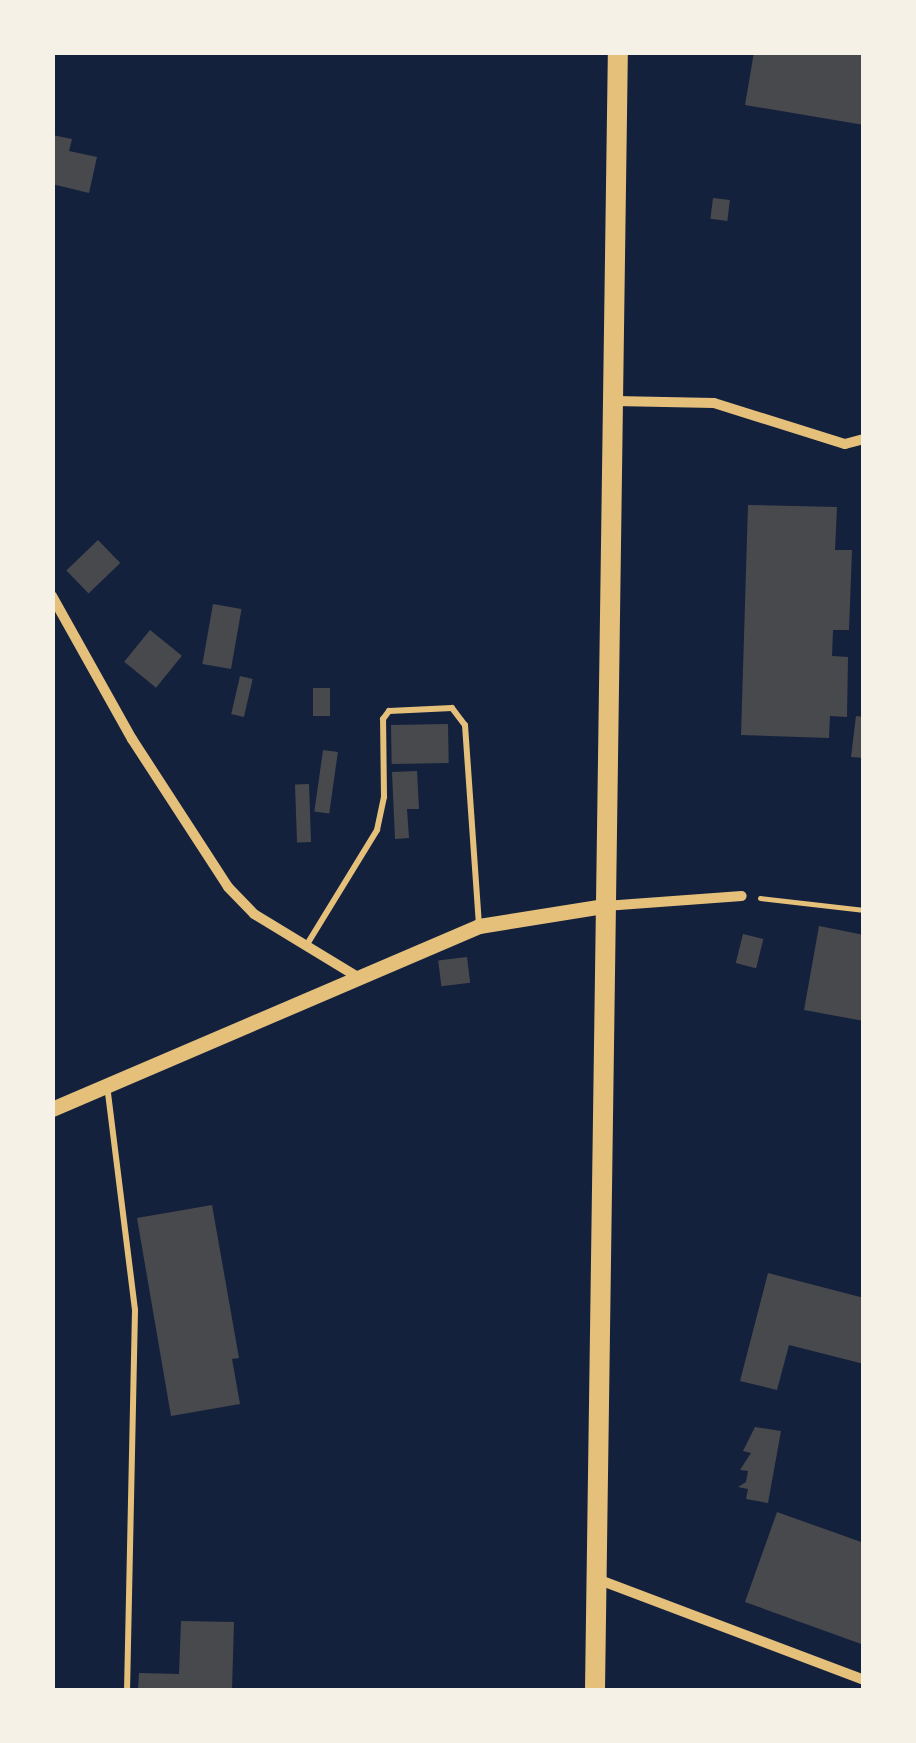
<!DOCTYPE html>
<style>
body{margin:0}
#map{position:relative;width:916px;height:1743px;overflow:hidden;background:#14213d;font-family:Inter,sans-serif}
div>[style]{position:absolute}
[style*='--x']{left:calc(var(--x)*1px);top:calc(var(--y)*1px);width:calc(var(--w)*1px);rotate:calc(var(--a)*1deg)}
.building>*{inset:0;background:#48494c;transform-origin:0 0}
.path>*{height:5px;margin:-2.5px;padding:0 2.5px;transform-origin:2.5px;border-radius:2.5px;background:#e5c07b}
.service>*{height:6px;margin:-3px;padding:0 3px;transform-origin:3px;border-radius:3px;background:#e5c07b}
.minor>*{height:10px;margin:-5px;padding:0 5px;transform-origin:5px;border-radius:5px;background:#e5c07b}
.tertiary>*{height:15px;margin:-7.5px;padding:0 7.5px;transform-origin:7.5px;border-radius:7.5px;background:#e5c07b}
.trunk>*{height:20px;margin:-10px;padding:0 10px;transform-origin:10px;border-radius:10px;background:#e5c07b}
span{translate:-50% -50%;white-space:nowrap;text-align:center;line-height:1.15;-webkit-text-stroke:8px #f6f1e7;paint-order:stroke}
.frame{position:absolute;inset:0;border:55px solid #f6f1e7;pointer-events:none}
</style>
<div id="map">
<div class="building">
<div style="clip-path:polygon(754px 52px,864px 52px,864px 125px,745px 105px)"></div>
<div style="clip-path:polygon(52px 135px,72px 139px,69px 151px,97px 157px,89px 193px,52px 184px)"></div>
<div style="left:713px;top:198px;width:17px;height:21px;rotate:7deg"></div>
<div style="clip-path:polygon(748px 505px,837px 507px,835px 550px,852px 550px,849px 630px,833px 630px,832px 656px,848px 657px,847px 717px,830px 716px,829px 738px,741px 735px)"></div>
<div style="left:98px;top:540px;width:32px;height:44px;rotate:46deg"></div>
<div style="left:213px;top:604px;width:29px;height:61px;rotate:10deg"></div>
<div style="left:150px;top:630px;width:41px;height:41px;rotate:39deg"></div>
<div style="left:240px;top:676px;width:13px;height:39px;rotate:13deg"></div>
<div style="left:330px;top:688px;width:28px;height:17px;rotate:90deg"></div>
<div style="clip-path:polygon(856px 716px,864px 717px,864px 758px,851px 757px)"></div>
<div style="left:448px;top:724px;width:39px;height:57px;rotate:89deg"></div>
<div style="left:323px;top:750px;width:15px;height:62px;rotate:8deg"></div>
<div style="clip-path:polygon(417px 771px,419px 809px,407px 809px,409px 838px,395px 839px,392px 772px)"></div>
<div style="left:309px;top:784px;width:58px;height:14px;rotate:88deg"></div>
<div style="clip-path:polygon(819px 926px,864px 935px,864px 1021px,804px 1010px)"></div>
<div style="left:743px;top:934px;width:21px;height:30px;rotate:14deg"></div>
<div style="left:467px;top:957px;width:26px;height:29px;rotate:83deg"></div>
<div style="clip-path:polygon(212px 1205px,239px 1358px,232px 1359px,240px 1404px,171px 1416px,137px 1218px)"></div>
<div style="clip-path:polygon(768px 1273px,864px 1298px,864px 1364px,789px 1345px,777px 1390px,740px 1381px)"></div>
<div style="clip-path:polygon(755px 1427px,781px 1431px,768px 1503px,746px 1499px,748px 1489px,738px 1487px,746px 1482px,748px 1471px,740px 1470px,751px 1453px,743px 1451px)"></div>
<div style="clip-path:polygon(777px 1512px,864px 1543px,864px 1645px,745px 1602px)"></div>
<div style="clip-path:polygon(181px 1621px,234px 1622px,232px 1690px,138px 1690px,139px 1673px,179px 1674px)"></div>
</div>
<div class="path">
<div style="--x:760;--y:898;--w:105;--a:6.6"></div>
</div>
<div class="service">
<div style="--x:306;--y:946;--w:136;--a:-58.5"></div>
<div style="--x:377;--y:830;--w:34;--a:-78"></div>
<div style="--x:384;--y:797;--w:78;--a:-90.7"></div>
<div style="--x:383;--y:719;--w:10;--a:-53"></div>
<div style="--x:389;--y:711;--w:63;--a:-2.7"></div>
<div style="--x:452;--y:708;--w:21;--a:53"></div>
<div style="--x:465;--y:725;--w:199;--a:86"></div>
<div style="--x:107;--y:1085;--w:227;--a:82.9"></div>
<div style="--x:135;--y:1310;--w:380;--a:91.2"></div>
</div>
<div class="minor">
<div style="--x:615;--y:401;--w:99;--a:1.2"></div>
<div style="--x:714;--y:403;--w:137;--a:17.4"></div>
<div style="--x:845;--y:444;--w:20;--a:-15"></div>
<div style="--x:52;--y:596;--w:164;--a:60.8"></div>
<div style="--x:132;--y:739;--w:176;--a:57"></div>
<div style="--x:228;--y:887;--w:37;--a:46"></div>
<div style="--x:254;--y:914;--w:119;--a:31.3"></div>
<div style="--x:605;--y:906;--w:137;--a:-4.2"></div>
<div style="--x:597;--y:1579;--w:285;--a:20.7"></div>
</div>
<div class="tertiary">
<div style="--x:52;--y:1109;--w:465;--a:-23.2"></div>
<div style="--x:479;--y:926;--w:127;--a:-9.1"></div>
</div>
<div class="trunk">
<div style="--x:595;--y:1690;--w:1638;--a:-89.2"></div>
</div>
<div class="frame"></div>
</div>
